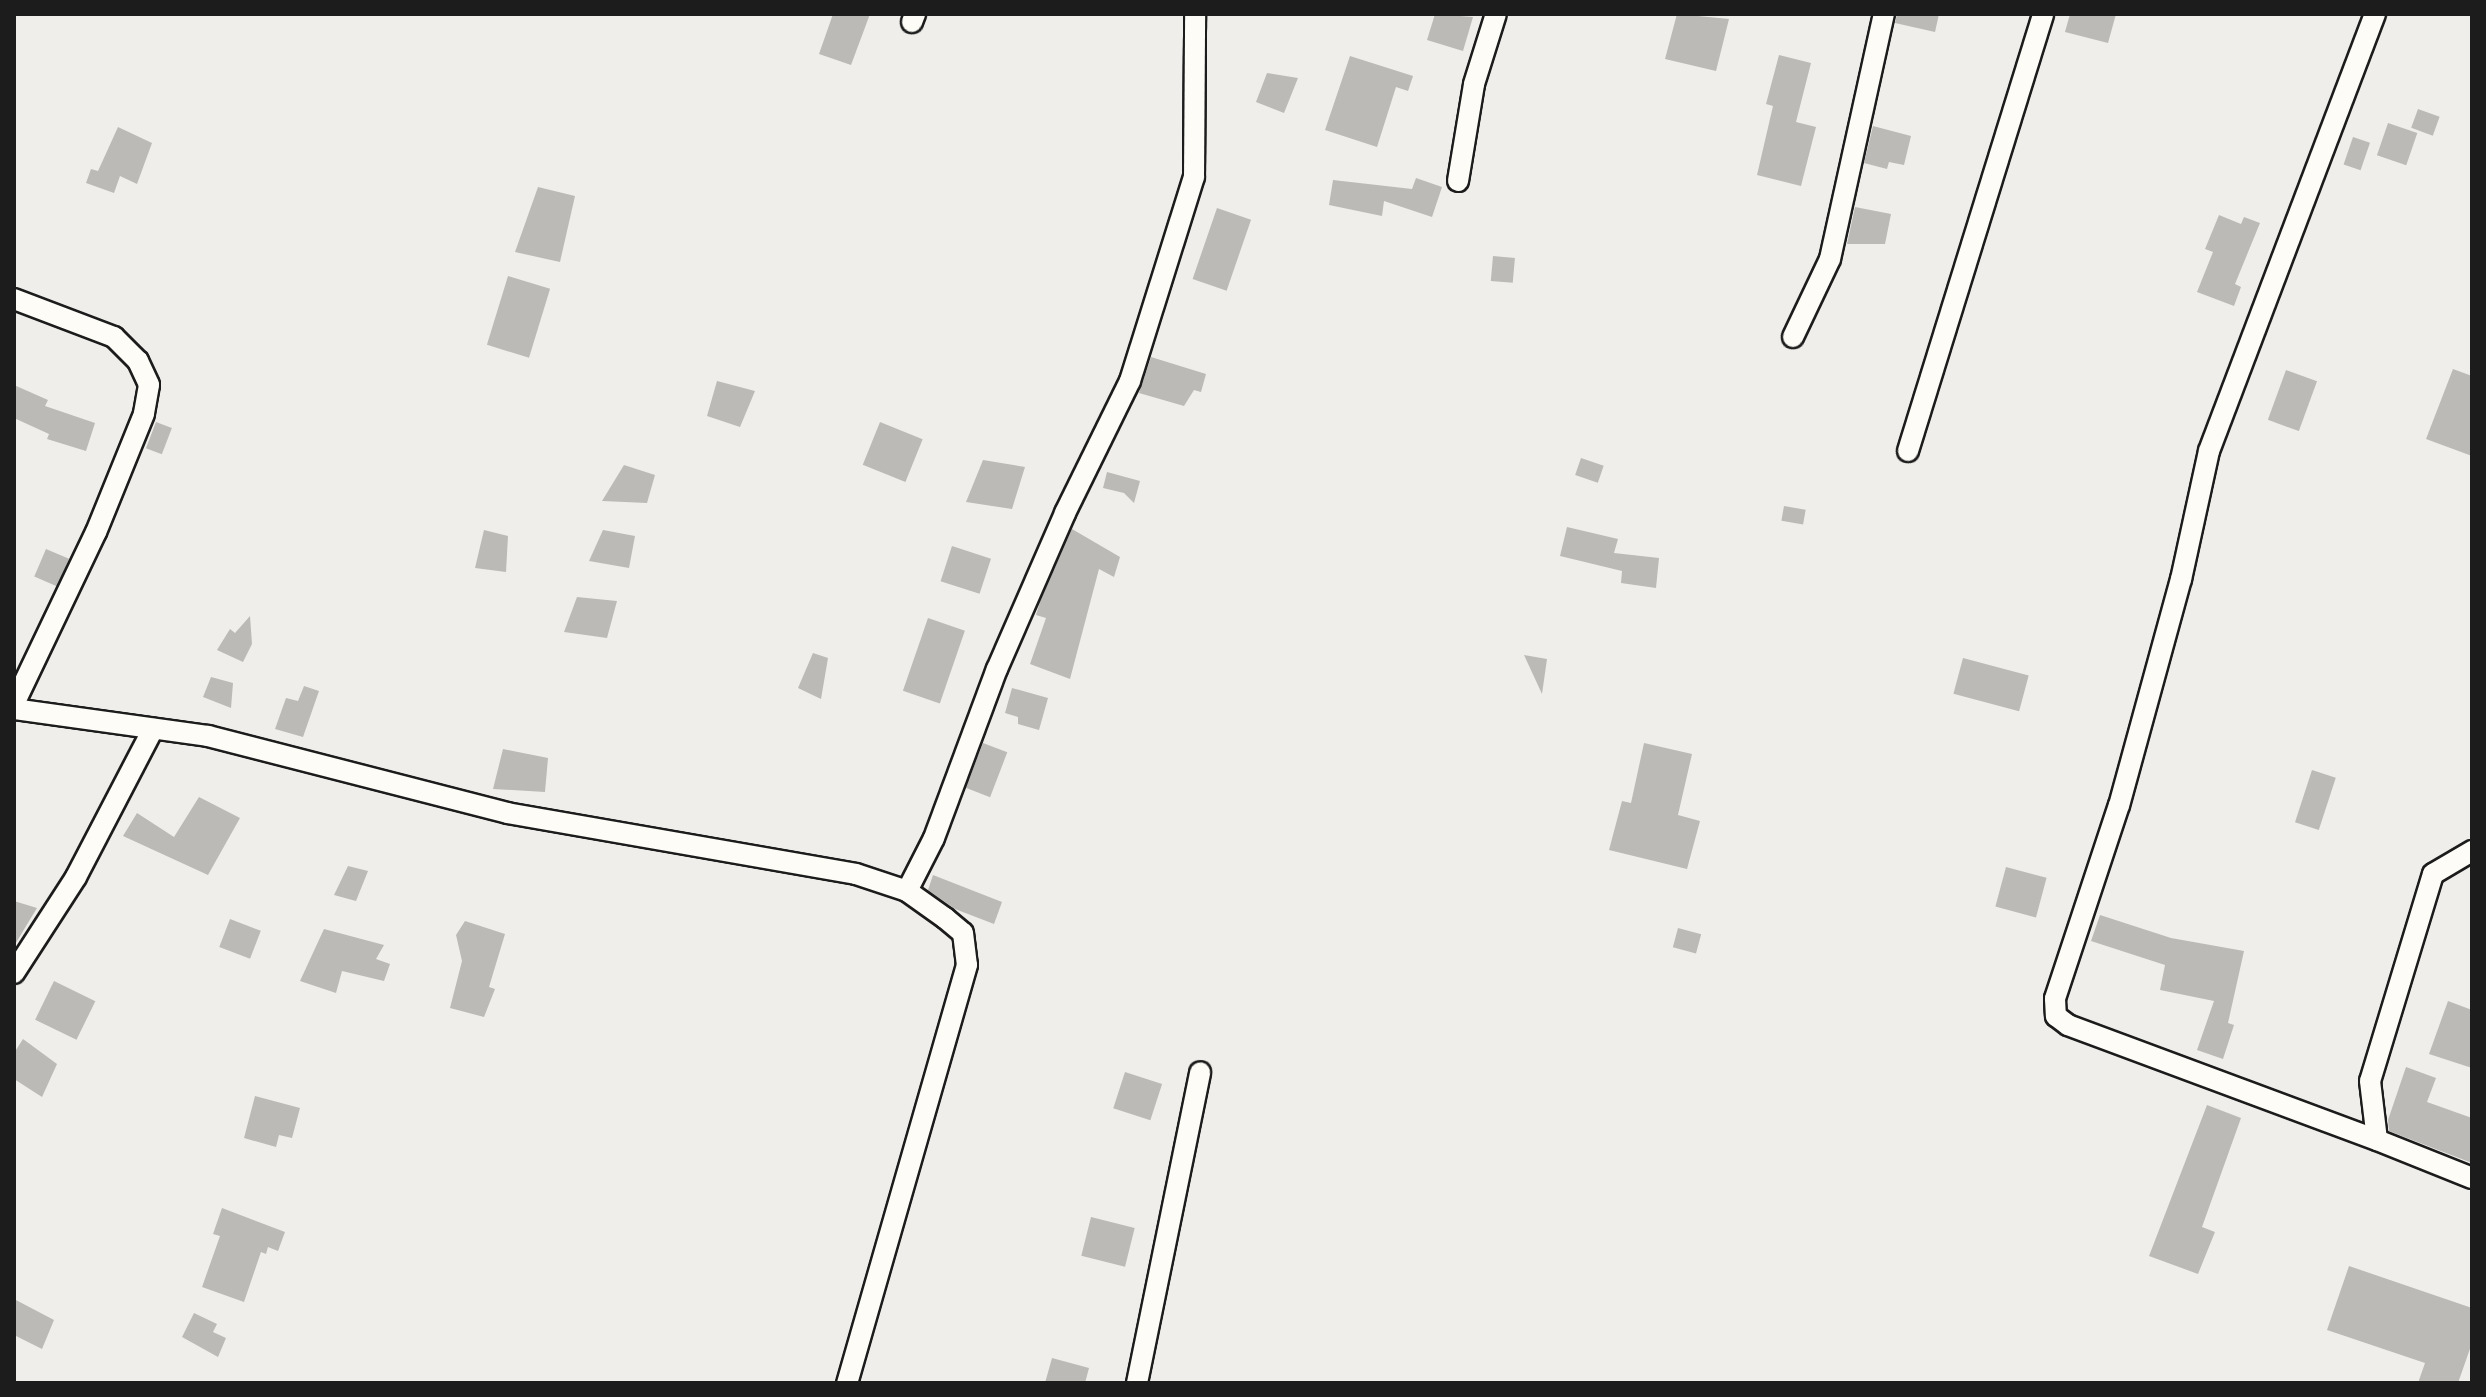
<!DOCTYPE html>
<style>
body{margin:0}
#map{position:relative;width:2486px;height:1397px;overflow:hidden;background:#f0eeea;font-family:Kalam,sans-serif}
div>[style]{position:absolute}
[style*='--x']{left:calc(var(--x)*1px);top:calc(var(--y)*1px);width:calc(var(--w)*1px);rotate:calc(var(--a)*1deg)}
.building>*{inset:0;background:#bbbab6;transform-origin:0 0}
.roads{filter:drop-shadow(2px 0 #1c1c1c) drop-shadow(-2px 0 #1c1c1c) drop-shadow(0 2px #1c1c1c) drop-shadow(0 -2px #1c1c1c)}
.street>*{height:20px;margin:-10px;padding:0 10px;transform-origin:10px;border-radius:10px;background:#fdfcf7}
span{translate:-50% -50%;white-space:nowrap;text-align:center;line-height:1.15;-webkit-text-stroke:6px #fdfcf7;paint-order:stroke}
.frame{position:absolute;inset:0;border:16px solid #1c1c1c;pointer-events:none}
</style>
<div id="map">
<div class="building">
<div style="clip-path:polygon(833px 14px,870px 14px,851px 65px,819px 54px)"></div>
<div style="clip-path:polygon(1435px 14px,1473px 17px,1463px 51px,1427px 40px)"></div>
<div style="clip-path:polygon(1677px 14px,1729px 19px,1716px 71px,1665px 59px)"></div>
<div style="clip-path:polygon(1897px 14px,1939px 14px,1935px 32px,1895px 23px)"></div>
<div style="clip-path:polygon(2070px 14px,2116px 14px,2108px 43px,2065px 32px)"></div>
<div style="clip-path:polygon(1779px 55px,1811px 63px,1796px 122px,1816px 127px,1801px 186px,1757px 175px,1773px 106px,1766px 104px)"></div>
<div style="clip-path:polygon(1350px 56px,1413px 76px,1408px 91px,1396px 87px,1377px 147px,1325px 130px)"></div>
<div style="clip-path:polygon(1267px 73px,1298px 78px,1284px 113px,1256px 102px)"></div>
<div style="left:2418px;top:109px;width:23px;height:20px;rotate:20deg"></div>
<div style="left:2388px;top:123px;width:31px;height:34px;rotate:19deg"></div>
<div style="clip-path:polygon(1873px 126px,1911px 136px,1904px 165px,1889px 162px,1887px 169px,1864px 163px)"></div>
<div style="clip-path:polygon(118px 127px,152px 143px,137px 184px,120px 176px,114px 193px,86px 183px,91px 169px,98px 171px)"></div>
<div style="left:2353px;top:137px;width:18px;height:29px;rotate:19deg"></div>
<div style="clip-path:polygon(1416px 178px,1442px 187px,1432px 217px,1384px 201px,1382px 216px,1329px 205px,1333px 180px,1412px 189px)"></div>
<div style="clip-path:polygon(538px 187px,575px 196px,560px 262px,515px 252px)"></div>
<div style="clip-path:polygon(1855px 207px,1891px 214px,1885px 244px,1847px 244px)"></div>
<div style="left:1217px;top:208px;width:36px;height:75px;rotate:19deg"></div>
<div style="clip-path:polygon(2219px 215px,2241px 224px,2244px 217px,2260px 223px,2235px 284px,2241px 287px,2234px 306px,2197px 292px,2213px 252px,2205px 249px)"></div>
<div style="left:1493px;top:256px;width:22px;height:25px;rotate:5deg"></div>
<div style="left:508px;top:276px;width:44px;height:72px;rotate:17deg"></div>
<div style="clip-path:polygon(1151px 357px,1206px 374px,1201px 392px,1194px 390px,1184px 406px,1139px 393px)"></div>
<div style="clip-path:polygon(2453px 369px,2472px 376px,2472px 456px,2426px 439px)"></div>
<div style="left:2286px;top:370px;width:33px;height:53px;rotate:20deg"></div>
<div style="clip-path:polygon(717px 381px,755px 391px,740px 427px,707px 416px)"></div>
<div style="clip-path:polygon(14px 385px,48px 400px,45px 406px,95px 423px,86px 451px,47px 439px,49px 434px,14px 418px)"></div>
<div style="left:156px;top:422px;width:17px;height:28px;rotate:21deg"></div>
<div style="left:880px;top:422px;width:46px;height:46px;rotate:22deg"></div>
<div style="left:1581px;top:458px;width:24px;height:18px;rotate:19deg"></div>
<div style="clip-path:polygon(983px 460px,1025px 467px,1012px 509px,966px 502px)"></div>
<div style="clip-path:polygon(624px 465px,655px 475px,647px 503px,602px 501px)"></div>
<div style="clip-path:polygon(1107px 472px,1140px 481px,1134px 503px,1124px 493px,1103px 488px)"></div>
<div style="left:1784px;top:506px;width:22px;height:15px;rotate:10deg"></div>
<div style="clip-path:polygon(1567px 527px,1618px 539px,1614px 553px,1659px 558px,1656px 588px,1621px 583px,1622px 571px,1560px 556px)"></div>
<div style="clip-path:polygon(1072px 529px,1120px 557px,1114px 577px,1099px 569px,1070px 679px,1030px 664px,1046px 618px,1036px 615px,1040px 602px)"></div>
<div style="clip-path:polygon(484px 530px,508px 536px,506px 572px,475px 568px)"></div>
<div style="clip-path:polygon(603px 530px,635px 536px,629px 568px,589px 561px)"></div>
<div style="left:952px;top:546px;width:41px;height:37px;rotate:18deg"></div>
<div style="left:46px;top:549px;width:25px;height:30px;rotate:23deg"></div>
<div style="clip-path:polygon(577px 597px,617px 601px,607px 638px,564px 632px)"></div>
<div style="clip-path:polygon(250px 616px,252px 644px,243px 662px,217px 650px,230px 629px,235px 633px)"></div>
<div style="left:928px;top:618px;width:39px;height:77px;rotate:19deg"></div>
<div style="clip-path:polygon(813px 653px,828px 658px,821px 699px,798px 688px)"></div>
<div style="clip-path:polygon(1524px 655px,1547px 659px,1542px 694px)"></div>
<div style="left:1963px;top:658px;width:68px;height:37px;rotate:15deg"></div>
<div style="clip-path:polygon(211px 677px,233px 683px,231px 708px,203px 697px)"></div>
<div style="clip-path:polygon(304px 686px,319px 691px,303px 737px,275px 729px,286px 698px,298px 701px)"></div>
<div style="clip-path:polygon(1012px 688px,1048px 698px,1039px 730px,1018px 724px,1018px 717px,1005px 713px)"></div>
<div style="left:983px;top:743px;width:26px;height:48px;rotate:21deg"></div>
<div style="clip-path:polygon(1644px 743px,1692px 754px,1678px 815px,1700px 821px,1687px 869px,1609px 850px,1622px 801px,1631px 803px)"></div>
<div style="clip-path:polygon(503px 749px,548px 758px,545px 792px,493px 789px)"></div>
<div style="left:2312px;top:770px;width:25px;height:55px;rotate:18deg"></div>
<div style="clip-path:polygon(199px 797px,240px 818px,208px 875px,123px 836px,137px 813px,174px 837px)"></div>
<div style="clip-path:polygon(348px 866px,368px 871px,356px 901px,334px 895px)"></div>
<div style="left:2006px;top:867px;width:42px;height:41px;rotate:15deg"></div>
<div style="clip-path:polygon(933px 875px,1002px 902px,994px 924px,955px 909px,928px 890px)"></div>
<div style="clip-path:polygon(14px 901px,37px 908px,14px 946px)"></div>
<div style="clip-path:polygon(2100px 915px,2171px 938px,2244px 951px,2228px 1023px,2234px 1025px,2223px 1059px,2197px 1050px,2214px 1001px,2160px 990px,2165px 965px,2091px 941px)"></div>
<div style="left:230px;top:919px;width:33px;height:30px;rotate:21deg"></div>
<div style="clip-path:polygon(465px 921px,505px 934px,489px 987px,495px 989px,484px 1017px,450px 1008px,462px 961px,456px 935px)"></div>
<div style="left:1678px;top:928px;width:24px;height:20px;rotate:15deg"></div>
<div style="clip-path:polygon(324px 929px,384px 945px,376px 959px,390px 964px,384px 981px,342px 971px,336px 993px,300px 981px)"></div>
<div style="left:54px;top:981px;width:46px;height:43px;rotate:26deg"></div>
<div style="clip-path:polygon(2448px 1001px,2472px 1010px,2472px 1068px,2429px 1054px)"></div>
<div style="clip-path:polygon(23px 1039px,57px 1064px,42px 1097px,14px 1079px,14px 1053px)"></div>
<div style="clip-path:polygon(2406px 1067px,2436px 1078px,2427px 1102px,2472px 1118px,2472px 1163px,2389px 1131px,2388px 1120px)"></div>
<div style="left:1125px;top:1072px;width:39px;height:38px;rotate:18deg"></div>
<div style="clip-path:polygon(255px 1096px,300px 1108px,292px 1138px,279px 1135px,276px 1147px,244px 1138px)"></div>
<div style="clip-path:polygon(2207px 1105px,2241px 1118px,2202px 1227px,2215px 1232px,2198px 1274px,2149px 1256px)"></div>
<div style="clip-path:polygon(222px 1208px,285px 1232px,278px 1251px,268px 1247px,266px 1254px,261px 1252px,244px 1302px,202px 1287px,220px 1236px,213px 1234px)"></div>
<div style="left:1091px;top:1217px;width:45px;height:40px;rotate:14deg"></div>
<div style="clip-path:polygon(2349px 1266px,2472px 1308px,2472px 1343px,2458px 1383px,2418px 1383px,2425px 1363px,2327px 1330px)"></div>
<div style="clip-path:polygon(14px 1299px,54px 1320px,42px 1349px,14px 1335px)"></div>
<div style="clip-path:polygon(194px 1313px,217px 1324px,213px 1332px,226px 1338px,218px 1357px,182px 1337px)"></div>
<div style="clip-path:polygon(1052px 1358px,1089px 1368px,1085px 1383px,1045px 1383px)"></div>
</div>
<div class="roads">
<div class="street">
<div style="--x:2375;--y:14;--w:467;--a:110.8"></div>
<div style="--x:2209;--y:451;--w:131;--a:102.3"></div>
<div style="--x:2181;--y:579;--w:234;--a:105.3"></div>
<div style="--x:2119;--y:805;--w:204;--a:108.3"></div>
<div style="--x:2055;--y:999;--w:17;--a:87"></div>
<div style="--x:2056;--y:1016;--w:15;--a:37"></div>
<div style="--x:2068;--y:1025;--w:330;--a:20.4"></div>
<div style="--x:912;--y:22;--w:9;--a:-69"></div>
<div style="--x:1458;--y:181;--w:98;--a:-80.6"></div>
<div style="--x:1474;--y:84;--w:73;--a:-72.6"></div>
<div style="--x:14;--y:299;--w:107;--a:20.8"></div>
<div style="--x:114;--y:337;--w:34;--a:45"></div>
<div style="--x:138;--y:361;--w:26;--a:65"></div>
<div style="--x:149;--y:385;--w:29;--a:100"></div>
<div style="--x:144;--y:414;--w:127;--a:112.1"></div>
<div style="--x:96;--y:532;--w:191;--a:115.5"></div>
<div style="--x:1793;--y:337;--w:86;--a:-64.6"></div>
<div style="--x:1830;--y:259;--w:251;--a:-77.6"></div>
<div style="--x:1908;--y:451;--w:457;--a:-72.8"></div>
<div style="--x:14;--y:709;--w:196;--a:7.9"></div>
<div style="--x:208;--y:736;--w:309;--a:14.4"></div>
<div style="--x:507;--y:813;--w:354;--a:9.9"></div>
<div style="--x:856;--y:874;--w:54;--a:18.4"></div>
<div style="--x:907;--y:891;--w:47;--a:35.4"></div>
<div style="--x:945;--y:918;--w:23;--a:40"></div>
<div style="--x:963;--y:933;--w:32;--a:83"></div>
<div style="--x:967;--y:965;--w:435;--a:106"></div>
<div style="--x:2472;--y:851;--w:45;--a:149.5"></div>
<div style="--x:2433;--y:874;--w:216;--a:106.9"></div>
<div style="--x:2370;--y:1081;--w:59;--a:83.2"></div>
<div style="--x:2377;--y:1140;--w:102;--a:21.8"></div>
<div style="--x:907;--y:891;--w:59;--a:-63"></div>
<div style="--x:934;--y:838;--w:180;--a:-69.6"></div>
<div style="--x:997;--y:669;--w:170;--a:-66.4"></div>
<div style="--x:1065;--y:513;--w:147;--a:-63.8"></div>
<div style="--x:1130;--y:381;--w:214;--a:-72.6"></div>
<div style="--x:1194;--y:177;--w:163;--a:-89.6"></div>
<div style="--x:14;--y:973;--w:114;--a:-57.1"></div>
<div style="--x:76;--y:877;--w:167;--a:-62.5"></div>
<div style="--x:1137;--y:1383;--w:317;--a:-78.5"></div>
</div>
</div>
<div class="frame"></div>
</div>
